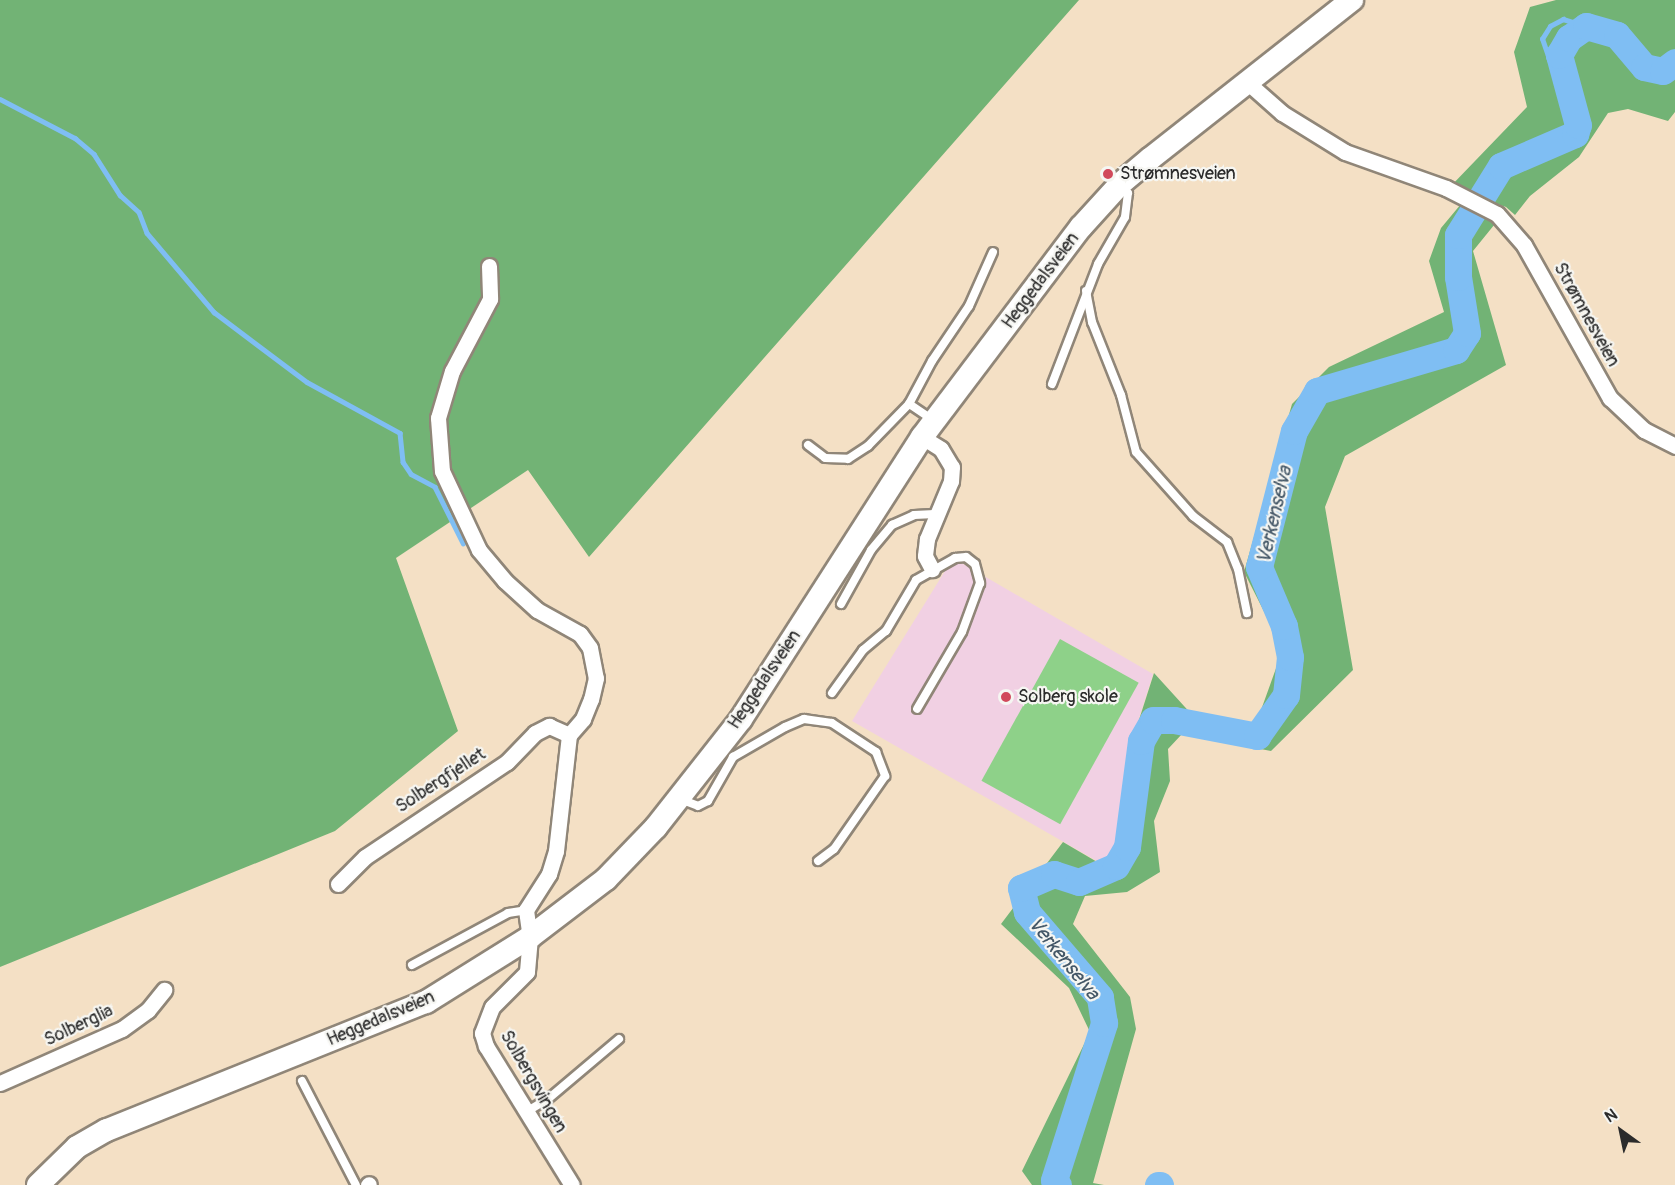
<!DOCTYPE html>
<meta charset="utf-8">
<style>
body{margin:0}
#map{position:relative;width:1675px;height:1185px;overflow:hidden;background:#f4e0c5;font-family:Pangolin,sans-serif}
div>[style]{position:absolute}
[style*='--x']{left:calc(var(--x)*1px);top:calc(var(--y)*1px);width:calc(var(--w)*1px);rotate:calc(var(--a)*1deg)}
.built>*{inset:0;background:#f1d0e3}
.green>*{inset:0;background:#8ed189;transform-origin:0 0}
.forest>*{inset:0;background:#72b375}
.stream>*{height:4.5px;margin:-2.25px;padding:0 2.25px;transform-origin:2.25px;border-radius:2.25px;background:#7fbef3}
.river>*{height:27px;margin:-13.5px;padding:0 13.5px;transform-origin:13.5px;border-radius:13.5px;background:#7fbef3}
.roads{filter:drop-shadow(2px 0 #908678) drop-shadow(-2px 0 #908678) drop-shadow(0 2px #908678) drop-shadow(0 -2px #908678)}
.service>*{height:8px;margin:-4px;padding:0 4px;transform-origin:4px;border-radius:4px;background:#fff}
.minor>*{height:15px;margin:-7.5px;padding:0 7.5px;transform-origin:7.5px;border-radius:7.5px;background:#fff}
.secondary>*{height:22px;margin:-11px;padding:0 11px;transform-origin:11px;border-radius:11px;background:#fff}
.dots>*{width:16px;height:16px;translate:-50% -50%;box-sizing:border-box;border:3px solid #f6f6f2;border-radius:50%}
span{translate:-50% -50%;white-space:nowrap;text-align:center;line-height:1.15;-webkit-text-stroke:4.5px #f6f6f2;paint-order:stroke}
.poi-label{font-size:18px;color:#2b2b2b}
.left{translate:0 -50%;text-align:left}
.street-label{font-size:18px;color:#2b2b2b}
.water-label{font-size:20px;color:#445767;font-style:italic}
.north{position:absolute;left:1591px;top:1101px;width:60px;height:60px;-webkit-text-stroke:4px #f6f6f2;paint-order:stroke;rotate:327deg;font-size:16px;font-weight:700;line-height:24px;text-align:center;color:#2b2b2b}
.north::after{content:'';display:block;margin:auto;width:21px;height:27px;background:#2b2b2b;clip-path:polygon(50% 0,100% 100%,50% 72%,0 100%)}
</style>
<div id="map">
<div class="built">
<div style="clip-path:polygon(953px 558px,1153px 674px,1130px 747px,1127px 812px,1131px 847px,1104px 865px,852px 721px)"></div>
</div>
<div class="green">
<div style="left:1060px;top:639px;width:90px;height:162px;rotate:29deg"></div>
</div>
<div class="forest">
<div style="clip-path:polygon(0 0,1079px 0,589px 557px,528px 470px,396px 558px,458px 731px,335px 831px,0 967px)"></div>
<div style="clip-path:polygon(1556px 0,1675px 0,1675px 112px,1668px 121px,1628px 109px,1608px 113px,1579px 157px,1530px 196px,1515px 215px,1506px 207px,1449px 188px,1527px 107px,1514px 52px,1530px 7px)"></div>
<div style="clip-path:polygon(1466px 198px,1503px 214px,1473px 251px,1506px 365px,1345px 456px,1325px 507px,1353px 670px,1271px 751px,1182px 734px,1168px 749px,1170px 781px,1154px 821px,1160px 872px,1127px 892px,1085px 896px,1073px 924px,1130px 997px,1136px 1029px,1093px 1183px,1104px 1185px,1032px 1185px,1022px 1171px,1090px 1032px,1069px 988px,1001px 924px,1063px 842px,1104px 866px,1132px 846px,1127px 811px,1130px 748px,1154px 673px,1194px 717px,1256px 724px,1283px 649px,1244px 572px,1292px 404px,1329px 367px,1444px 312px,1429px 261px,1441px 228px)"></div>
</div>
<div class="stream">
<div style="--x:1563;--y:71;--w:18;--a:-139"></div>
<div style="--x:1549;--y:59;--w:21;--a:-109"></div>
<div style="--x:1542;--y:39;--w:15;--a:-58"></div>
<div style="--x:1550;--y:26;--w:15;--a:-28"></div>
<div style="--x:1563;--y:19;--w:24;--a:17"></div>
<div style="--x:0;--y:99;--w:85;--a:27.5"></div>
<div style="--x:75;--y:138;--w:25;--a:40"></div>
<div style="--x:94;--y:154;--w:49;--a:57.6"></div>
<div style="--x:120;--y:195;--w:25;--a:42"></div>
<div style="--x:139;--y:212;--w:22;--a:69"></div>
<div style="--x:147;--y:233;--w:104;--a:49.7"></div>
<div style="--x:214;--y:312;--w:116;--a:37"></div>
<div style="--x:307;--y:382;--w:106;--a:28.7"></div>
<div style="--x:400;--y:433;--w:29;--a:84"></div>
<div style="--x:403;--y:462;--w:14;--a:56"></div>
<div style="--x:411;--y:474;--w:27;--a:28"></div>
<div style="--x:435;--y:487;--w:63;--a:63.4"></div>
</div>
<div class="river">
<div style="--x:1058;--y:1185;--w:6;--a:-129"></div>
<div style="--x:1054;--y:1180;--w:165;--a:-72.3"></div>
<div style="--x:1104;--y:1023;--w:26;--a:-99"></div>
<div style="--x:1100;--y:997;--w:112;--a:-130.7"></div>
<div style="--x:1027;--y:912;--w:25;--a:-104"></div>
<div style="--x:1021;--y:888;--w:36;--a:-23"></div>
<div style="--x:1054;--y:874;--w:26;--a:18"></div>
<div style="--x:1079;--y:882;--w:40;--a:-23.4"></div>
<div style="--x:1116;--y:866;--w:22;--a:-60"></div>
<div style="--x:1127;--y:847;--w:107;--a:-82.5"></div>
<div style="--x:1141;--y:741;--w:24;--a:-60"></div>
<div style="--x:1153;--y:720;--w:21;--a:0"></div>
<div style="--x:1174;--y:720;--w:85;--a:10.9"></div>
<div style="--x:1257;--y:736;--w:50;--a:-54.7"></div>
<div style="--x:1286;--y:695;--w:38;--a:-84"></div>
<div style="--x:1290;--y:657;--w:32;--a:-101"></div>
<div style="--x:1284;--y:626;--w:64;--a:-113"></div>
<div style="--x:1259;--y:567;--w:140;--a:-75.6"></div>
<div style="--x:1294;--y:431;--w:46;--a:-60.1"></div>
<div style="--x:1317;--y:391;--w:145;--a:-16.4"></div>
<div style="--x:1456;--y:350;--w:20;--a:-57"></div>
<div style="--x:1467;--y:333;--w:57;--a:-99.1"></div>
<div style="--x:1458;--y:277;--w:42;--a:-90"></div>
<div style="--x:1458;--y:235;--w:81;--a:-58.1"></div>
<div style="--x:1501;--y:166;--w:81;--a:-23.4"></div>
<div style="--x:1575;--y:134;--w:9;--a:-72"></div>
<div style="--x:1578;--y:125;--w:73;--a:-105.2"></div>
<div style="--x:1559;--y:55;--w:20;--a:-60"></div>
<div style="--x:1569;--y:38;--w:21;--a:-35"></div>
<div style="--x:1586;--y:26;--w:32;--a:16"></div>
<div style="--x:1617;--y:35;--w:42;--a:49.8"></div>
<div style="--x:1644;--y:67;--w:19;--a:12"></div>
<div style="--x:1663;--y:71;--w:15;--a:-37"></div>
<div style="--x:1158;--y:1185;--w:2;--a:0"></div>
</div>
<div class="roads">
<div class="service">
<div style="--x:1086;--y:291;--w:32;--a:79"></div>
<div style="--x:1092;--y:322;--w:79;--a:68.3"></div>
<div style="--x:1121;--y:395;--w:59;--a:75.3"></div>
<div style="--x:1136;--y:452;--w:86;--a:48.3"></div>
<div style="--x:1193;--y:516;--w:43;--a:37.4"></div>
<div style="--x:1227;--y:542;--w:29;--a:68"></div>
<div style="--x:1238;--y:569;--w:45;--a:78.4"></div>
<div style="--x:1052;--y:384;--w:129;--a:-69"></div>
<div style="--x:1098;--y:264;--w:54;--a:-60.1"></div>
<div style="--x:1125;--y:217;--w:24;--a:-83"></div>
<div style="--x:1128;--y:193;--w:11;--a:-131"></div>
<div style="--x:933;--y:420;--w:29;--a:-146"></div>
<div style="--x:909;--y:404;--w:49;--a:-61.9"></div>
<div style="--x:932;--y:361;--w:66;--a:-56.1"></div>
<div style="--x:969;--y:306;--w:59;--a:-66"></div>
<div style="--x:808;--y:445;--w:21;--a:37"></div>
<div style="--x:825;--y:458;--w:23;--a:2"></div>
<div style="--x:848;--y:459;--w:24;--a:-33"></div>
<div style="--x:868;--y:446;--w:59;--a:-45.7"></div>
<div style="--x:841;--y:604;--w:62;--a:-60.9"></div>
<div style="--x:871;--y:550;--w:33;--a:-50"></div>
<div style="--x:892;--y:525;--w:24;--a:-24"></div>
<div style="--x:914;--y:515;--w:21;--a:-3"></div>
<div style="--x:832;--y:693;--w:53;--a:-54.2"></div>
<div style="--x:863;--y:650;--w:30;--a:-40"></div>
<div style="--x:886;--y:631;--w:59;--a:-59.5"></div>
<div style="--x:916;--y:580;--w:45;--a:-29.4"></div>
<div style="--x:955;--y:558;--w:11;--a:-5"></div>
<div style="--x:966;--y:557;--w:11;--a:38"></div>
<div style="--x:975;--y:564;--w:20;--a:75"></div>
<div style="--x:980;--y:583;--w:52;--a:110.2"></div>
<div style="--x:962;--y:632;--w:89;--a:120.3"></div>
<div style="--x:680;--y:799;--w:19;--a:21"></div>
<div style="--x:698;--y:806;--w:11;--a:-27"></div>
<div style="--x:708;--y:801;--w:51;--a:-60.4"></div>
<div style="--x:733;--y:757;--w:60;--a:-30"></div>
<div style="--x:785;--y:727;--w:21;--a:-23"></div>
<div style="--x:804;--y:719;--w:28;--a:8"></div>
<div style="--x:832;--y:723;--w:53;--a:33.4"></div>
<div style="--x:876;--y:752;--w:26;--a:69"></div>
<div style="--x:885;--y:776;--w:89;--a:124.9"></div>
<div style="--x:834;--y:849;--w:20;--a:143"></div>
<div style="--x:412;--y:965;--w:109;--a:-28.4"></div>
<div style="--x:508;--y:913;--w:18;--a:-9"></div>
<div style="--x:302;--y:1081;--w:117;--a:62.6"></div>
<div style="--x:526;--y:1112;--w:26;--a:-31"></div>
<div style="--x:548;--y:1099;--w:93;--a:-40.2"></div>
</div>
<div class="minor">
<div style="--x:1247;--y:82;--w:47;--a:41.5"></div>
<div style="--x:1282;--y:113;--w:74;--a:31.8"></div>
<div style="--x:1345;--y:152;--w:107;--a:19.6"></div>
<div style="--x:1446;--y:188;--w:57;--a:27"></div>
<div style="--x:1497;--y:214;--w:41;--a:48.9"></div>
<div style="--x:1524;--y:245;--w:176;--a:60.7"></div>
<div style="--x:1610;--y:398;--w:47;--a:43.3"></div>
<div style="--x:1644;--y:430;--w:35;--a:27"></div>
<div style="--x:489;--y:266;--w:33;--a:88"></div>
<div style="--x:490;--y:299;--w:81;--a:117.8"></div>
<div style="--x:452;--y:371;--w:49;--a:106.6"></div>
<div style="--x:438;--y:418;--w:53;--a:85.7"></div>
<div style="--x:442;--y:471;--w:87;--a:64.9"></div>
<div style="--x:479;--y:550;--w:40;--a:50"></div>
<div style="--x:505;--y:581;--w:43;--a:42.2"></div>
<div style="--x:537;--y:610;--w:49;--a:29.2"></div>
<div style="--x:580;--y:634;--w:17;--a:54"></div>
<div style="--x:590;--y:648;--w:31;--a:79"></div>
<div style="--x:596;--y:678;--w:22;--a:103"></div>
<div style="--x:591;--y:699;--w:22;--a:112"></div>
<div style="--x:583;--y:719;--w:21;--a:131"></div>
<div style="--x:922;--y:437;--w:22;--a:32"></div>
<div style="--x:941;--y:449;--w:21;--a:59"></div>
<div style="--x:952;--y:467;--w:14;--a:94"></div>
<div style="--x:951;--y:481;--w:63;--a:112.5"></div>
<div style="--x:927;--y:539;--w:17;--a:97"></div>
<div style="--x:925;--y:556;--w:15;--a:62"></div>
<div style="--x:338;--y:884;--w:38;--a:-45"></div>
<div style="--x:365;--y:857;--w:171;--a:-33.8"></div>
<div style="--x:507;--y:762;--w:40;--a:-46"></div>
<div style="--x:535;--y:733;--w:16;--a:-27"></div>
<div style="--x:549;--y:726;--w:22;--a:24"></div>
<div style="--x:569;--y:735;--w:117;--a:96.4"></div>
<div style="--x:556;--y:851;--w:24;--a:107"></div>
<div style="--x:549;--y:874;--w:43;--a:122.6"></div>
<div style="--x:526;--y:910;--w:27;--a:82"></div>
<div style="--x:530;--y:937;--w:35;--a:95"></div>
<div style="--x:527;--y:972;--w:49;--a:135"></div>
<div style="--x:492;--y:1007;--w:28;--a:111"></div>
<div style="--x:482;--y:1033;--w:14;--a:73"></div>
<div style="--x:486;--y:1046;--w:163;--a:58.3"></div>
<div style="--x:0;--y:1083;--w:133;--a:-23.9"></div>
<div style="--x:122;--y:1029;--w:32;--a:-36"></div>
<div style="--x:148;--y:1010;--w:26;--a:-51"></div>
<div style="--x:368;--y:1185;--w:1;--a:-45"></div>
</div>
<div class="secondary">
<div style="--x:38;--y:1185;--w:54;--a:-44.3"></div>
<div style="--x:77;--y:1147;--w:34;--a:-30"></div>
<div style="--x:107;--y:1130;--w:344;--a:-21.9"></div>
<div style="--x:426;--y:1002;--w:123;--a:-32"></div>
<div style="--x:530;--y:937;--w:96;--a:-37.3"></div>
<div style="--x:606;--y:879;--w:72;--a:-46.1"></div>
<div style="--x:656;--y:827;--w:137;--a:-51.8"></div>
<div style="--x:741;--y:719;--w:335;--a:-57.3"></div>
<div style="--x:922;--y:437;--w:263;--a:-52.9"></div>
<div style="--x:1081;--y:227;--w:58;--a:-47.8"></div>
<div style="--x:1120;--y:184;--w:40;--a:-40"></div>
<div style="--x:1151;--y:158;--w:256;--a:-38.2"></div>
</div>
</div>
<div class="dots">
<div style="left:1108px;top:174px;background:#d1495b"></div>
<div style="left:1006px;top:697px;background:#d1495b"></div>
</div>
<div class="poi-label">
<span class="left" style="left:1120px;top:174px">Strømnesveien</span>
<span class="left" style="left:1018px;top:697px">Solberg skole</span>
</div>
<div class="street-label">
<span style="left:1041px;top:281px;rotate:-53deg">Heggedalsveien</span>
<span style="left:1586px;top:315px;rotate:61deg">Strømnesveien</span>
<span style="left:765px;top:680px;rotate:-56deg">Heggedalsveien</span>
<span style="left:441px;top:781px;rotate:-33deg">Solbergfjellet</span>
<span style="left:381px;top:1019px;rotate:-23deg">Heggedalsveien</span>
<span style="left:79px;top:1026px;rotate:-25deg">Solberglia</span>
<span style="left:533px;top:1082px;rotate:60deg">Solbergsvingen</span>
</div>
<div class="water-label">
<span style="left:1274px;top:515px;rotate:-77deg">Verkenselva</span>
<span style="left:1064px;top:958px;rotate:51deg">Verkenselva</span>
</div>
<div class="north">N</div>
</div>
